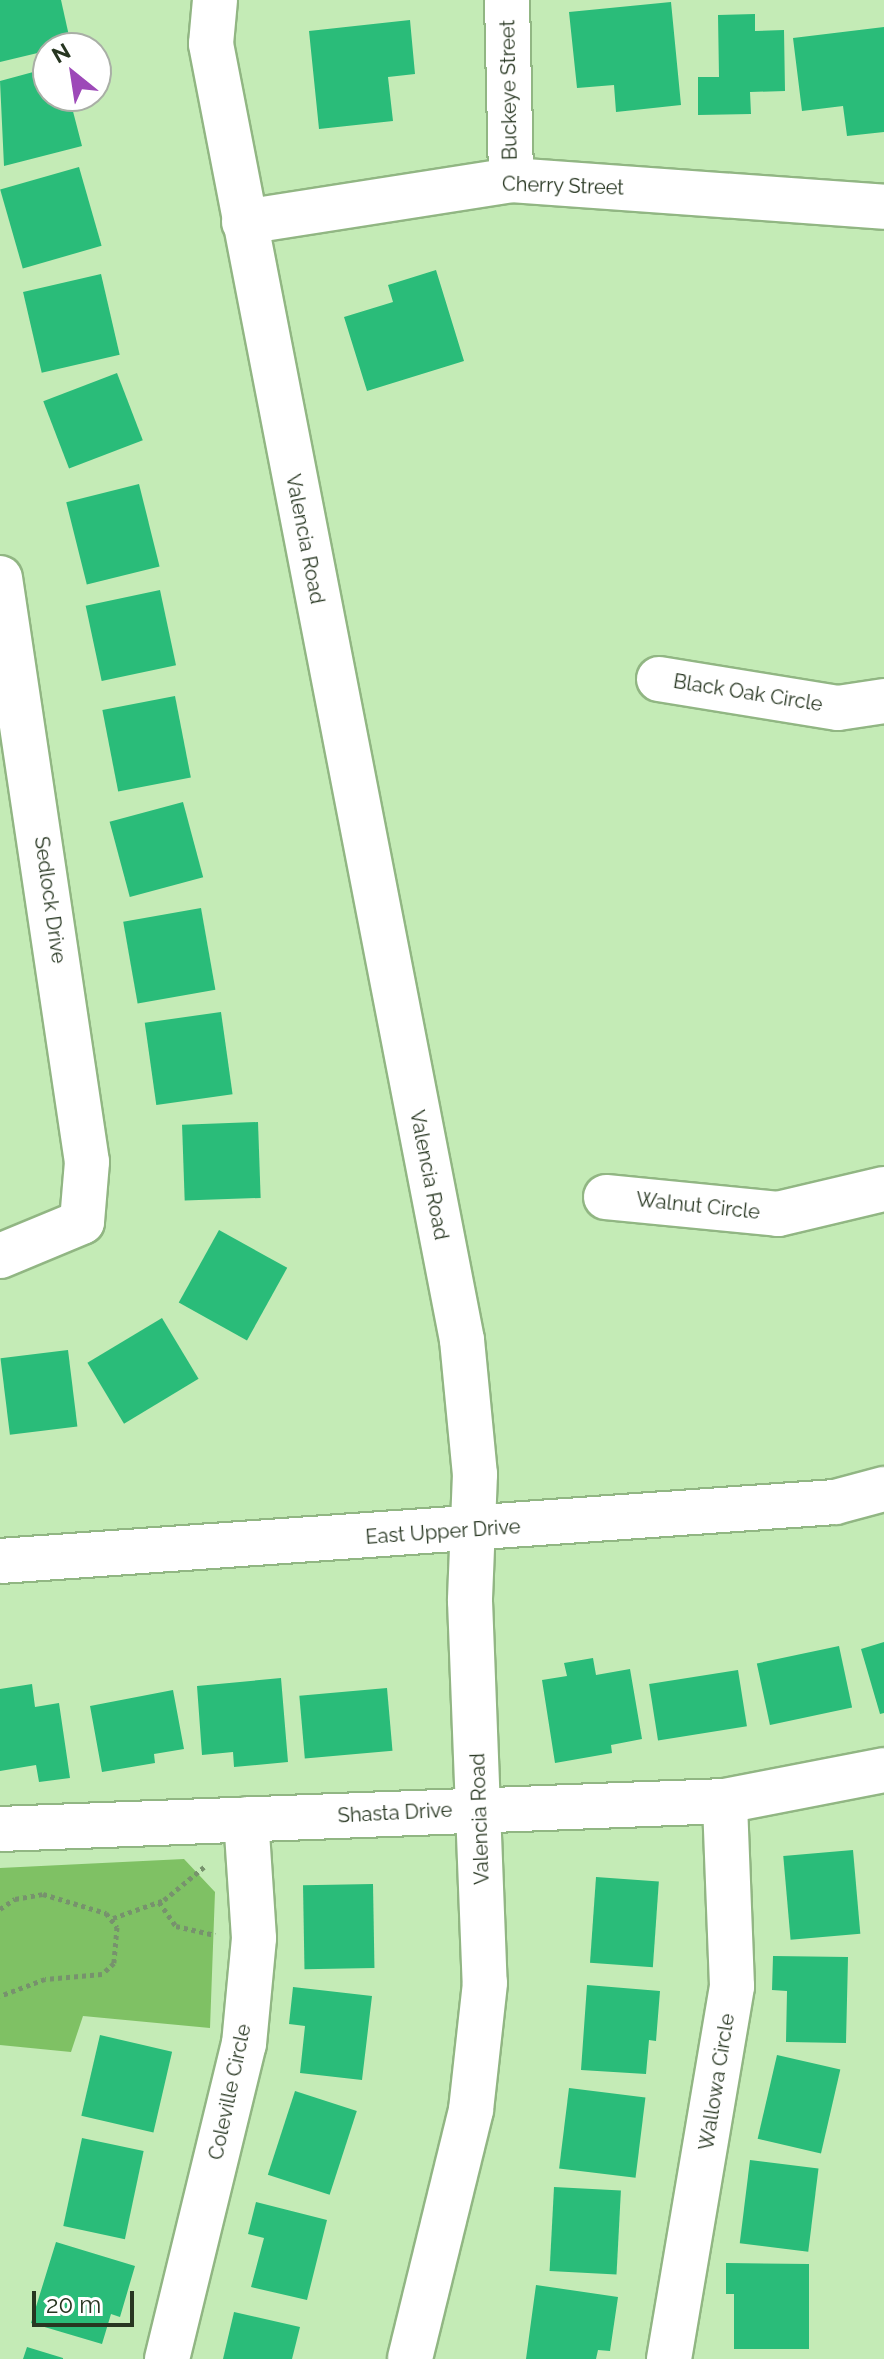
<!DOCTYPE html>
<style>
body{margin:0}
#map{position:relative;width:884px;height:2359px;overflow:hidden;background:#c4ebb6;font-family:Raleway,sans-serif}
div>[style]{position:absolute}
[style*='--x']{left:calc(var(--x)*1px);top:calc(var(--y)*1px);width:calc(var(--w)*1px);rotate:calc(var(--a)*1deg)}
.green>*{inset:0;background:#7fc164}
.building>*{inset:0;background:#2abc79;transform-origin:0 0}
.path>*{height:5px;margin-top:-2.5px;transform-origin:0;background:repeating-linear-gradient(90deg,#77926d 0 4px,transparent 0 8px)}
.roads{filter:drop-shadow(2px 0 #91b683) drop-shadow(-2px 0 #91b683) drop-shadow(0 2px #91b683) drop-shadow(0 -2px #91b683)}
.minor>*{height:44px;margin:-22px;padding:0 22px;transform-origin:22px;border-radius:22px;background:#fff}
.major>*{height:44px;margin:-22px;padding:0 22px;transform-origin:22px;border-radius:22px;background:#fff}
span{translate:-50% -50%;white-space:nowrap;text-align:center;line-height:1.15;-webkit-text-stroke:6px #fff;paint-order:stroke}
.street-label{font-size:20px;color:#273621}
.north{position:absolute;left:32px;top:32px;width:80px;height:80px;box-sizing:border-box;background:#fff;border:2px solid #a9afa6;border-radius:50%;rotate:330deg;font-size:22px;font-weight:700;line-height:32px;text-align:center;color:#273621}
.north::after{content:'';display:block;margin:auto;width:28px;height:36px;background:#9d49b8;clip-path:polygon(50% 0,100% 100%,50% 72%,0 100%)}
.scale{position:absolute;left:32px;top:2291px;width:102px;height:36px;box-sizing:border-box;border:4px solid #273621;border-top:0;padding-left:10px;font-size:24px;line-height:28px;white-space:nowrap;color:#273621;-webkit-text-stroke:6px #fff;paint-order:stroke}
</style>
<div id="map">
<div class="green">
<div style="clip-path:polygon(184px 1859px,215px 1892px,210px 2028px,83px 2016px,71px 2052px,0 2045px,0 1868px)"></div>
</div>
<div class="building">
<div style="clip-path:polygon(0 0,61px 0,71px 45px,0 62px)"></div>
<div style="clip-path:polygon(671px 2px,681px 105px,616px 112px,614px 85px,577px 88px,569px 12px)"></div>
<div style="clip-path:polygon(755px 14px,755px 31px,784px 30px,785px 91px,750px 92px,751px 114px,698px 115px,698px 77px,719px 77px,718px 15px)"></div>
<div style="clip-path:polygon(410px 20px,415px 74px,388px 77px,393px 121px,319px 129px,309px 31px)"></div>
<div style="clip-path:polygon(884px 27px,884px 132px,847px 136px,843px 106px,802px 111px,793px 38px)"></div>
<div style="clip-path:polygon(48px 68px,48px 96px,69px 96px,82px 146px,4px 166px,0 81px)"></div>
<div style="left:79px;top:167px;width:82px;height:82px;rotate:74deg"></div>
<div style="clip-path:polygon(436px 270px,464px 361px,367px 391px,344px 317px,393px 302px,388px 285px)"></div>
<div style="left:101px;top:274px;width:83px;height:80px;rotate:77deg"></div>
<div style="left:117px;top:373px;width:72px;height:79px;rotate:69deg"></div>
<div style="left:139px;top:484px;width:85px;height:75px;rotate:76deg"></div>
<div style="left:160px;top:590px;width:77px;height:76px;rotate:78deg"></div>
<div style="left:175px;top:696px;width:83px;height:74px;rotate:79deg"></div>
<div style="left:183px;top:802px;width:78px;height:76px;rotate:75deg"></div>
<div style="left:201px;top:908px;width:83px;height:79px;rotate:80deg"></div>
<div style="left:221px;top:1012px;width:83px;height:77px;rotate:82deg"></div>
<div style="left:258px;top:1122px;width:76px;height:76px;rotate:88deg"></div>
<div style="left:219px;top:1230px;width:78px;height:83px;rotate:29deg"></div>
<div style="left:162px;top:1318px;width:71px;height:87px;rotate:59deg"></div>
<div style="left:68px;top:1350px;width:77px;height:68px;rotate:83deg"></div>
<div style="clip-path:polygon(884px 1642px,884px 1713px,880px 1714px,861px 1649px)"></div>
<div style="left:839px;top:1646px;width:63px;height:84px;rotate:78deg"></div>
<div style="clip-path:polygon(593px 1658px,596px 1675px,630px 1669px,642px 1739px,611px 1745px,612px 1753px,555px 1763px,542px 1680px,567px 1676px,564px 1663px)"></div>
<div style="left:738px;top:1670px;width:57px;height:90px;rotate:81deg"></div>
<div style="clip-path:polygon(281px 1678px,288px 1762px,234px 1767px,233px 1752px,202px 1755px,197px 1686px)"></div>
<div style="clip-path:polygon(32px 1684px,35px 1707px,59px 1703px,70px 1778px,39px 1782px,36px 1765px,0 1771px,0 1689px)"></div>
<div style="left:387px;top:1688px;width:63px;height:88px;rotate:85deg"></div>
<div style="clip-path:polygon(173px 1690px,184px 1749px,154px 1754px,155px 1763px,102px 1772px,90px 1706px)"></div>
<div style="left:853px;top:1850px;width:84px;height:70px;rotate:85deg"></div>
<div style="left:596px;top:1877px;width:63px;height:86px;rotate:4deg"></div>
<div style="left:373px;top:1884px;width:84px;height:70px;rotate:89deg"></div>
<div style="clip-path:polygon(773px 1956px,848px 1957px,846px 2043px,786px 2042px,787px 1991px,772px 1990px)"></div>
<div style="clip-path:polygon(587px 1985px,660px 1991px,656px 2041px,649px 2040px,646px 2074px,581px 2070px)"></div>
<div style="clip-path:polygon(293px 1987px,372px 1996px,362px 2080px,300px 2073px,305px 2026px,289px 2024px)"></div>
<div style="left:100px;top:2035px;width:74px;height:83px;rotate:13deg"></div>
<div style="left:777px;top:2055px;width:65px;height:86px;rotate:13deg"></div>
<div style="left:569px;top:2088px;width:77px;height:81px;rotate:7deg"></div>
<div style="left:295px;top:2091px;width:65px;height:88px;rotate:18deg"></div>
<div style="left:82px;top:2138px;width:63px;height:90px;rotate:12deg"></div>
<div style="left:750px;top:2160px;width:69px;height:84px;rotate:7deg"></div>
<div style="left:554px;top:2187px;width:67px;height:84px;rotate:3deg"></div>
<div style="clip-path:polygon(256px 2202px,327px 2220px,307px 2300px,251px 2287px,264px 2238px,248px 2234px)"></div>
<div style="clip-path:polygon(56px 2242px,135px 2266px,120px 2317px,111px 2314px,102px 2344px,31px 2323px)"></div>
<div style="clip-path:polygon(726px 2263px,809px 2264px,809px 2349px,734px 2349px,734px 2294px,726px 2294px)"></div>
<div style="clip-path:polygon(536px 2285px,618px 2297px,610px 2351px,598px 2350px,596px 2359px,526px 2359px)"></div>
<div style="clip-path:polygon(234px 2312px,300px 2327px,292px 2359px,223px 2359px)"></div>
<div style="clip-path:polygon(27px 2347px,63px 2358px,63px 2359px,23px 2359px)"></div>
</div>
<div class="path">
<div style="--x:159;--y:1902;--w:29;--a:55"></div>
<div style="--x:176;--y:1926;--w:40;--a:13"></div>
<div style="--x:0;--y:1909;--w:18;--a:-34"></div>
<div style="--x:15;--y:1899;--w:28;--a:-10"></div>
<div style="--x:43;--y:1894;--w:66;--a:16.8"></div>
<div style="--x:106;--y:1913;--w:18;--a:52"></div>
<div style="--x:117;--y:1927;--w:36;--a:95"></div>
<div style="--x:114;--y:1963;--w:16;--a:137"></div>
<div style="--x:102;--y:1974;--w:57;--a:175"></div>
<div style="--x:45;--y:1979;--w:48;--a:159.3"></div>
<div style="--x:113;--y:1918;--w:54;--a:-19.4"></div>
<div style="--x:164;--y:1900;--w:52;--a:-39.5"></div>
</div>
<div class="roads">
<div class="minor">
<div style="--x:215;--y:0;--w:44;--a:95.2"></div>
<div style="--x:211;--y:44;--w:1320;--a:79.04"></div>
<div style="--x:462;--y:1340;--w:135;--a:84.5"></div>
<div style="--x:475;--y:1474;--w:127;--a:92.3"></div>
<div style="--x:470;--y:1601;--w:382;--a:87.8"></div>
<div style="--x:485;--y:1983;--w:128;--a:96.3"></div>
<div style="--x:471;--y:2110;--w:256;--a:103.8"></div>
<div style="--x:507;--y:0;--w:180;--a:88.7"></div>
<div style="--x:244;--y:222;--w:270;--a:-8.9"></div>
<div style="--x:511;--y:180;--w:374;--a:4.1"></div>
<div style="--x:0;--y:578;--w:590;--a:81.53"></div>
<div style="--x:87;--y:1162;--w:60;--a:94.8"></div>
<div style="--x:82;--y:1222;--w:89;--a:157.5"></div>
<div style="--x:659;--y:679;--w:181;--a:9.2"></div>
<div style="--x:838;--y:708;--w:47;--a:-8.7"></div>
<div style="--x:606;--y:1197;--w:173;--a:5.6"></div>
<div style="--x:778;--y:1214;--w:109;--a:-13.3"></div>
<div style="--x:0;--y:1829;--w:726;--a:-2.21"></div>
<div style="--x:725;--y:1801;--w:162;--a:-11"></div>
<div style="--x:167;--y:2359;--w:324;--a:-76.3"></div>
<div style="--x:244;--y:2044;--w:106;--a:-84.6"></div>
<div style="--x:254;--y:1938;--w:119;--a:-93.8"></div>
<div style="--x:669;--y:2359;--w:378;--a:-80.4"></div>
<div style="--x:732;--y:1986;--w:185;--a:-92.2"></div>
</div>
<div class="major">
<div style="--x:0;--y:1561;--w:837;--a:-4.04"></div>
<div style="--x:835;--y:1502;--w:51;--a:-14.9"></div>
</div>
</div>
<div class="street-label">
<span style="left:509px;top:90px;rotate:-91deg">Buckeye Street</span>
<span style="left:563px;top:186px;rotate:2deg">Cherry Street</span>
<span style="left:305px;top:539px;rotate:79deg">Valencia Road</span>
<span style="left:748px;top:693px;rotate:9deg">Black Oak Circle</span>
<span style="left:50px;top:900px;rotate:82deg">Sedlock Drive</span>
<span style="left:429px;top:1175px;rotate:79deg">Valencia Road</span>
<span style="left:698px;top:1206px;rotate:6deg">Walnut Circle</span>
<span style="left:443px;top:1532px;rotate:-4deg">East Upper Drive</span>
<span style="left:395px;top:1813px;rotate:-3deg">Shasta Drive</span>
<span style="left:480px;top:1819px;rotate:-92deg">Valencia Road</span>
<span style="left:717px;top:2082px;rotate:-81deg">Wallowa Circle</span>
<span style="left:230px;top:2092px;rotate:-78deg">Coleville Circle</span>
</div>
<div class="north">N</div>
<div class="scale">20 m</div>
</div>
